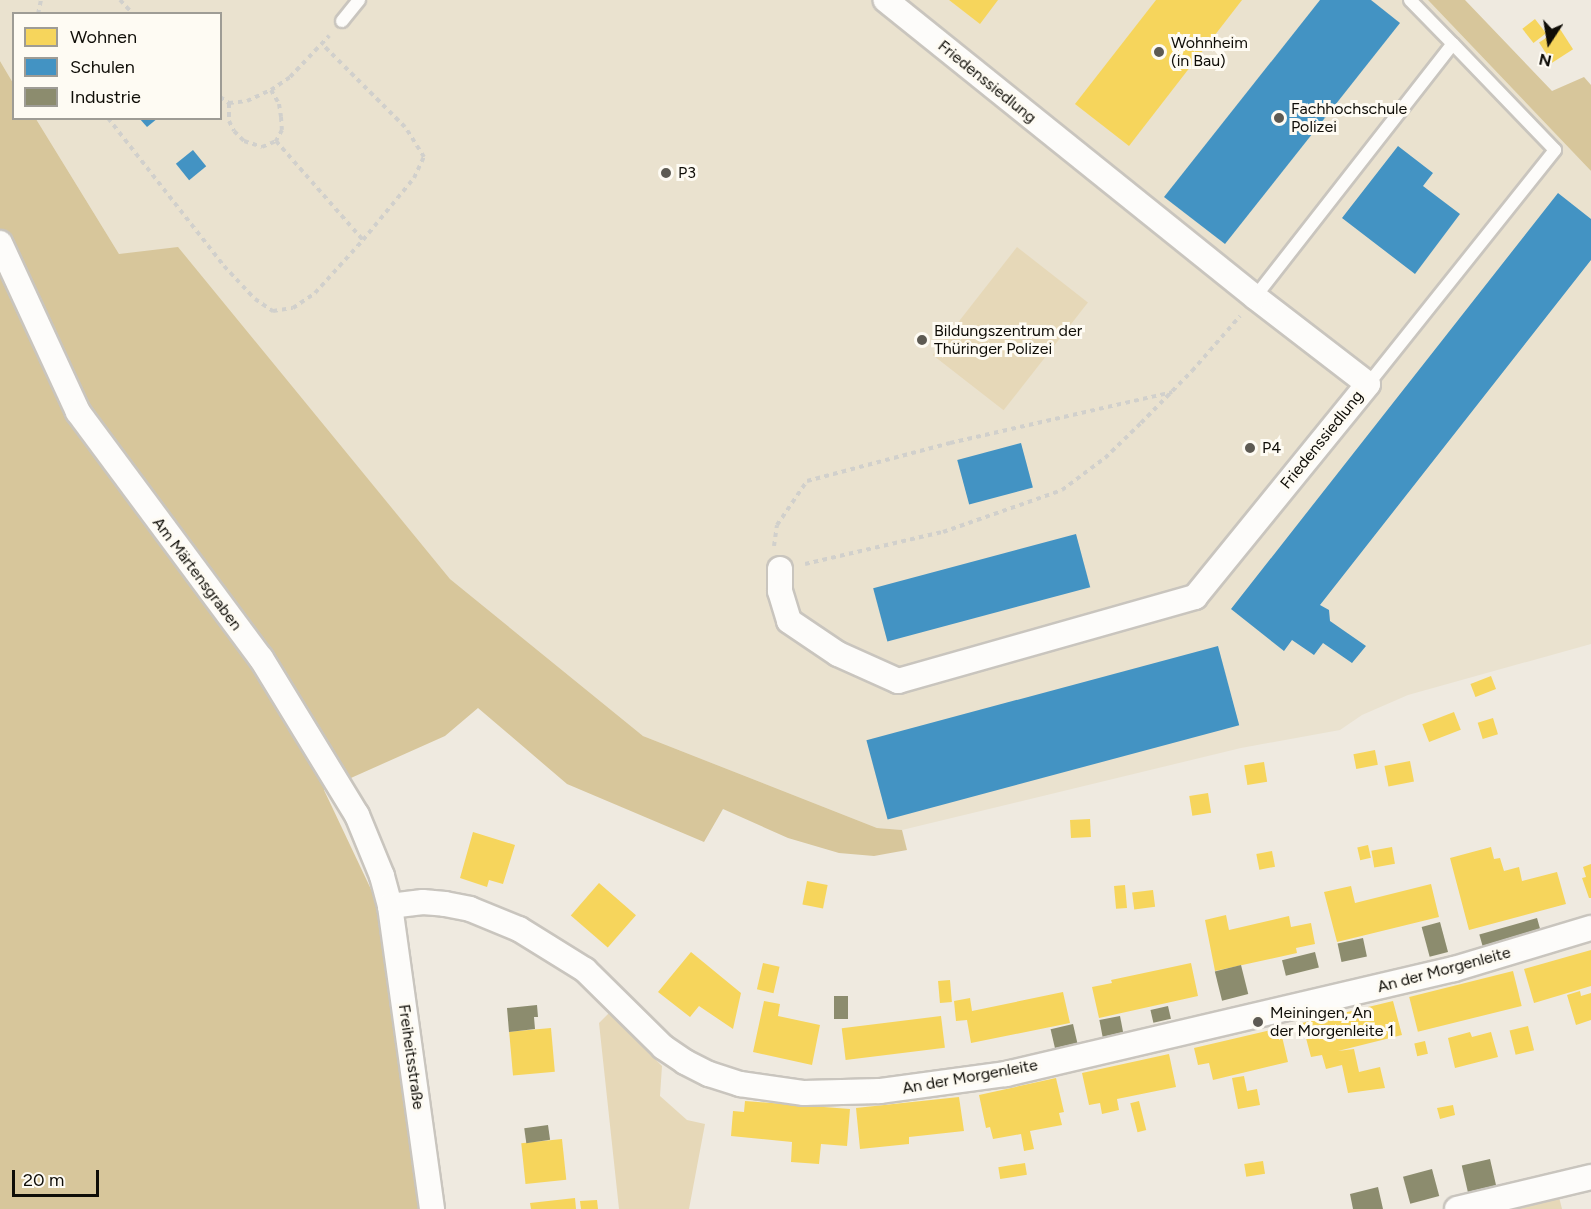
<!DOCTYPE html>
<meta charset="utf-8">
<style>
body{margin:0}
#map{position:relative;width:1591px;height:1209px;overflow:hidden;background:#efeae0;font-family:Figtree,sans-serif}
div>[style]{position:absolute}
[style*='--x']{left:calc(var(--x)*1px);top:calc(var(--y)*1px);width:calc(var(--w)*1px);rotate:calc(var(--a)*1deg)}
.built>*{inset:0;background:#eae2cf}
.green>*{inset:0;background:#e6d8b8;transform-origin:0 0}
.forest>*{inset:0;background:#d7c69b}
.homes>*{inset:0;background:#f6d55c;transform-origin:0 0}
.schools>*{inset:0;background:#4393c3;transform-origin:0 0}
.industry>*{inset:0;background:#8c8c6e;transform-origin:0 0}
.path>*{height:4px;margin-top:-2px;transform-origin:0;background:repeating-linear-gradient(90deg,#d1d0cc 0 4.5px,transparent 0 9px)}
.roads{filter:drop-shadow(2px 0 #c9c5be) drop-shadow(-2px 0 #c9c5be) drop-shadow(0 2px #c9c5be) drop-shadow(0 -2px #c9c5be)}
.lane>*{height:12px;margin:-6px;padding:0 6px;transform-origin:6px;border-radius:6px;background:#fdfcfa}
.street>*{height:24px;margin:-12px;padding:0 12px;transform-origin:12px;border-radius:12px;background:#fdfcfa}
.dots>*{width:16px;height:16px;translate:-50% -50%;box-sizing:border-box;border:3px solid #fefbf3;border-radius:50%}
span{translate:-50% -50%;white-space:nowrap;text-align:center;line-height:1.15;-webkit-text-stroke:6px #fefbf3;paint-order:stroke}
.poi-label{font-size:16px;color:#0f0d07}
.left{translate:0 -50%;text-align:left}
.street-label{font-size:16px;color:#0f0d07}
.legend{position:absolute;left:12px;top:12px;width:210px;height:108px;box-sizing:border-box;background:#fefbf3;border:2px solid #9e9c95;margin:0;padding:8px 10px;list-style:none;font-size:18px;color:#0f0d07}
.legend li{display:flex;align-items:center;gap:12px;height:30px}
.legend b{width:30px;border:2px solid #9e9c95}
.north{position:absolute;left:1519px;top:12px;width:60px;height:60px;-webkit-text-stroke:4px #fefbf3;paint-order:stroke;rotate:192deg;font-size:16px;font-weight:700;line-height:24px;text-align:center;color:#0f0d07}
.north::after{content:'';display:block;margin:auto;width:21px;height:27px;background:#0f0d07;clip-path:polygon(50% 0,100% 100%,50% 72%,0 100%)}
.scale{position:absolute;left:12px;top:1170px;width:87px;height:27px;box-sizing:border-box;border:3px solid #0f0d07;border-top:0;padding-left:8px;font-size:18px;line-height:21px;white-space:nowrap;color:#0f0d07;-webkit-text-stroke:4px #fefbf3;paint-order:stroke}
</style>
<div id="map">
<div class="built">
<div style="clip-path:polygon(0 0,1428px 0,1591px 171px,1591px 644px,1408px 695px,1362px 715px,1340px 730px,1241px 748px,902px 830px,877px 828px,643px 736px,450px 579px,323px 425px,119px 254px,36px 119px,220px 118px,220px 14px,14px 14px,13px 83px,0 61px)"></div>
</div>
<div class="green">
<div style="left:1017px;top:247px;width:90px;height:137px;rotate:38deg"></div>
<div style="clip-path:polygon(609px 1013px,662px 1066px,660px 1096px,687px 1120px,705px 1124px,689px 1209px,619px 1209px,599px 1023px)"></div>
<div style="clip-path:polygon(1559px 1197px,1562px 1209px,1505px 1209px)"></div>
</div>
<div class="forest">
<div style="clip-path:polygon(1428px 0,1465px 0,1552px 91px,1584px 77px,1591px 85px,1591px 171px)"></div>
<div style="clip-path:polygon(0 61px,13px 83px,14px 118px,36px 119px,119px 254px,178px 247px,450px 579px,643px 736px,877px 828px,902px 830px,907px 850px,874px 856px,839px 853px,788px 838px,723px 809px,704px 842px,567px 784px,478px 708px,445px 736px,324px 790px,377px 902px,422px 1209px,0 1209px)"></div>
</div>
<div class="homes">
<div style="clip-path:polygon(949px 0,998px 0,980px 24px)"></div>
<div style="clip-path:polygon(1156px 0,1242px 0,1129px 146px,1075px 104px)"></div>
<div style="left:1535px;top:19px;width:18px;height:16px;rotate:52deg"></div>
<div style="left:1560px;top:29px;width:24px;height:25px;rotate:57deg"></div>
<div style="left:1491px;top:676px;width:14px;height:22px;rotate:69deg"></div>
<div style="left:1454px;top:712px;width:19px;height:34px;rotate:69deg"></div>
<div style="left:1493px;top:718px;width:17px;height:16px;rotate:73deg"></div>
<div style="left:1375px;top:750px;width:15px;height:22px;rotate:79deg"></div>
<div style="left:1410px;top:761px;width:21px;height:26px;rotate:79deg"></div>
<div style="left:1264px;top:762px;width:20px;height:20px;rotate:81deg"></div>
<div style="left:1208px;top:793px;width:20px;height:19px;rotate:81deg"></div>
<div style="left:1090px;top:819px;width:18px;height:20px;rotate:87deg"></div>
<div style="clip-path:polygon(473px 832px,515px 845px,503px 884px,489px 880px,487px 887px,460px 878px)"></div>
<div style="left:1368px;top:845px;width:13px;height:11px;rotate:77deg"></div>
<div style="left:1392px;top:847px;width:17px;height:21px;rotate:80deg"></div>
<div style="clip-path:polygon(1491px 847px,1494px 859px,1500px 858px,1504px 871px,1519px 867px,1522px 881px,1557px 872px,1566px 904px,1469px 930px,1450px 858px)"></div>
<div style="left:1272px;top:851px;width:16px;height:16px;rotate:79deg"></div>
<div style="clip-path:polygon(1591px 864px,1591px 898px,1589px 898px,1582px 878px,1586px 877px,1583px 867px)"></div>
<div style="left:807px;top:881px;width:21px;height:24px;rotate:11deg"></div>
<div style="left:599px;top:883px;width:49px;height:43px;rotate:41deg"></div>
<div style="clip-path:polygon(1431px 884px,1439px 917px,1337px 942px,1324px 892px,1351px 886px,1355px 903px)"></div>
<div style="left:1125px;top:885px;width:23px;height:11px;rotate:85deg"></div>
<div style="left:1153px;top:890px;width:17px;height:21px;rotate:83deg"></div>
<div style="clip-path:polygon(1226px 915px,1229px 930px,1289px 916px,1291px 927px,1311px 923px,1315px 944px,1296px 948px,1297px 953px,1215px 971px,1205px 920px)"></div>
<div style="clip-path:polygon(1591px 950px,1591px 986px,1534px 1003px,1524px 969px)"></div>
<div style="clip-path:polygon(691px 952px,741px 993px,733px 1029px,699px 1006px,690px 1017px,658px 992px)"></div>
<div style="left:763px;top:963px;width:17px;height:27px;rotate:13deg"></div>
<div style="clip-path:polygon(1191px 963px,1198px 996px,1099px 1018px,1092px 987px,1112px 983px,1111px 980px)"></div>
<div style="left:1513px;top:971px;width:36px;height:107px;rotate:76deg"></div>
<div style="left:950px;top:980px;width:22px;height:12px;rotate:85deg"></div>
<div style="clip-path:polygon(1580px 991px,1581px 996px,1591px 993px,1591px 1020px,1576px 1025px,1567px 995px)"></div>
<div style="clip-path:polygon(1063px 992px,1070px 1023px,971px 1043px,967px 1020px,956px 1021px,954px 1001px,970px 998px,972px 1011px)"></div>
<div style="clip-path:polygon(764px 1001px,780px 1004px,778px 1016px,820px 1025px,812px 1065px,753px 1052px)"></div>
<div style="clip-path:polygon(1393px 1001px,1402px 1035px,1338px 1051px,1354px 1049px,1359px 1072px,1380px 1067px,1385px 1088px,1348px 1093px,1342px 1065px,1326px 1069px,1322px 1055px,1311px 1057px,1302px 1023px)"></div>
<div style="left:941px;top:1016px;width:32px;height:100px;rotate:83deg"></div>
<div style="left:1528px;top:1026px;width:25px;height:19px;rotate:76deg"></div>
<div style="left:551px;top:1028px;width:44px;height:42px;rotate:85deg"></div>
<div style="clip-path:polygon(1280px 1028px,1288px 1062px,1213px 1080px,1209px 1063px,1198px 1065px,1194px 1048px)"></div>
<div style="clip-path:polygon(1470px 1032px,1472px 1037px,1491px 1032px,1498px 1057px,1455px 1068px,1448px 1038px)"></div>
<div style="left:1425px;top:1041px;width:13px;height:11px;rotate:77deg"></div>
<div style="clip-path:polygon(1169px 1054px,1176px 1087px,1117px 1099px,1119px 1110px,1102px 1114px,1100px 1103px,1089px 1105px,1082px 1073px)"></div>
<div style="clip-path:polygon(1244px 1076px,1247px 1091px,1257px 1089px,1260px 1105px,1238px 1109px,1232px 1078px)"></div>
<div style="clip-path:polygon(1056px 1078px,1064px 1112px,1059px 1113px,1062px 1125px,1030px 1131px,1034px 1149px,1024px 1151px,1021px 1134px,993px 1139px,990px 1127px,986px 1128px,979px 1095px)"></div>
<div style="clip-path:polygon(959px 1097px,964px 1131px,909px 1137px,909px 1144px,860px 1149px,856px 1108px)"></div>
<div style="clip-path:polygon(745px 1101px,850px 1109px,847px 1146px,821px 1144px,819px 1164px,791px 1162px,792px 1142px,731px 1136px,733px 1111px,744px 1112px)"></div>
<div style="left:1139px;top:1101px;width:30px;height:9px;rotate:76deg"></div>
<div style="clip-path:polygon(1453px 1105px,1455px 1115px,1440px 1119px,1437px 1108px)"></div>
<div style="left:562px;top:1139px;width:41px;height:41px;rotate:84deg"></div>
<div style="left:1263px;top:1161px;width:13px;height:19px;rotate:81deg"></div>
<div style="left:1025px;top:1163px;width:12px;height:27px;rotate:81deg"></div>
<div style="clip-path:polygon(575px 1198px,576px 1209px,531px 1209px,530px 1203px)"></div>
<div style="clip-path:polygon(597px 1200px,598px 1209px,581px 1209px,580px 1201px)"></div>
</div>
<div class="schools">
<div style="clip-path:polygon(1320px 0,1371px 0,1400px 23px,1225px 244px,1164px 197px)"></div>
<div style="clip-path:polygon(139px 118px,158px 118px,147px 127px)"></div>
<div style="clip-path:polygon(1398px 146px,1433px 173px,1423px 186px,1460px 214px,1415px 274px,1342px 218px)"></div>
<div style="left:193px;top:150px;width:21px;height:22px;rotate:51deg"></div>
<div style="clip-path:polygon(1558px 193px,1591px 219px,1591px 260px,1320px 605px,1329px 610px,1330px 621px,1366px 646px,1352px 663px,1323px 643px,1314px 655px,1292px 640px,1284px 651px,1231px 609px)"></div>
<div style="left:1021px;top:443px;width:46px;height:66px;rotate:75deg"></div>
<div style="left:1076px;top:534px;width:55px;height:210px;rotate:75deg"></div>
<div style="left:1218px;top:646px;width:82px;height:364px;rotate:75deg"></div>
</div>
<div class="industry">
<div style="left:1537px;top:918px;width:15px;height:60px;rotate:74deg"></div>
<div style="left:1440px;top:922px;width:31px;height:19px;rotate:75deg"></div>
<div style="left:1363px;top:938px;width:19px;height:26px;rotate:78deg"></div>
<div style="left:1315px;top:952px;width:16px;height:34px;rotate:76deg"></div>
<div style="left:1241px;top:965px;width:30px;height:27px;rotate:76deg"></div>
<div style="left:834px;top:996px;width:14px;height:23px"></div>
<div style="clip-path:polygon(537px 1005px,538px 1017px,534px 1017px,535px 1029px,509px 1032px,507px 1008px)"></div>
<div style="left:1168px;top:1006px;width:13px;height:18px;rotate:77deg"></div>
<div style="left:1120px;top:1016px;width:20px;height:21px;rotate:79deg"></div>
<div style="left:1073px;top:1024px;width:22px;height:23px;rotate:77deg"></div>
<div style="left:548px;top:1125px;width:15px;height:24px;rotate:82deg"></div>
<div style="left:1490px;top:1159px;width:28px;height:29px;rotate:77deg"></div>
<div style="left:1432px;top:1169px;width:28px;height:30px;rotate:75deg"></div>
<div style="clip-path:polygon(1378px 1187px,1383px 1209px,1353px 1209px,1350px 1194px)"></div>
</div>
<div class="path">
<div style="--x:120;--y:0;--w:19;--a:47"></div>
<div style="--x:38;--y:14;--w:14;--a:-78"></div>
<div style="--x:271;--y:90;--w:16;--a:60"></div>
<div style="--x:279;--y:104;--w:13;--a:81"></div>
<div style="--x:281;--y:117;--w:13;--a:86"></div>
<div style="--x:282;--y:130;--w:13;--a:119"></div>
<div style="--x:220;--y:97;--w:11;--a:34"></div>
<div style="--x:229;--y:103;--w:18;--a:-6"></div>
<div style="--x:247;--y:101;--w:26;--a:-25"></div>
<div style="--x:271;--y:90;--w:23;--a:-34"></div>
<div style="--x:290;--y:77;--w:57;--a:-46.4"></div>
<div style="--x:229;--y:103;--w:18;--a:90"></div>
<div style="--x:229;--y:121;--w:11;--a:63"></div>
<div style="--x:234;--y:131;--w:14;--a:45"></div>
<div style="--x:244;--y:141;--w:19;--a:18"></div>
<div style="--x:262;--y:147;--w:15;--a:-23"></div>
<div style="--x:276;--y:141;--w:132;--a:48.7"></div>
<div style="--x:108;--y:118;--w:188;--a:51.9"></div>
<div style="--x:224;--y:266;--w:45;--a:46.8"></div>
<div style="--x:255;--y:299;--w:22;--a:34"></div>
<div style="--x:273;--y:311;--w:20;--a:-9"></div>
<div style="--x:293;--y:308;--w:27;--a:-34"></div>
<div style="--x:315;--y:293;--w:72;--a:-47.8"></div>
<div style="--x:363;--y:240;--w:80;--a:-50.6"></div>
<div style="--x:414;--y:178;--w:23;--a:-65"></div>
<div style="--x:424;--y:157;--w:36;--a:-122"></div>
<div style="--x:405;--y:127;--w:117;--a:-135"></div>
<div style="--x:774;--y:546;--w:21;--a:-82"></div>
<div style="--x:777;--y:525;--w:53;--a:-55.7"></div>
<div style="--x:807;--y:481;--w:148;--a:-14.9"></div>
<div style="--x:950;--y:443;--w:228;--a:-12.9"></div>
<div style="--x:805;--y:564;--w:142;--a:-13.1"></div>
<div style="--x:943;--y:532;--w:126;--a:-19.4"></div>
<div style="--x:1062;--y:490;--w:54;--a:-36.7"></div>
<div style="--x:1105;--y:458;--w:50;--a:-44.2"></div>
<div style="--x:1141;--y:423;--w:73;--a:-45.6"></div>
<div style="--x:1192;--y:371;--w:73;--a:-48.9"></div>
</div>
<div class="roads">
<div class="lane">
<div style="--x:1410;--y:0;--w:62;--a:45.7"></div>
<div style="--x:342;--y:21;--w:27;--a:-51"></div>
<div style="--x:1255;--y:297;--w:321;--a:-52"></div>
<div style="--x:1453;--y:44;--w:147;--a:46.1"></div>
<div style="--x:1555;--y:150;--w:300;--a:128.6"></div>
</div>
<div class="street">
<div style="--x:0;--y:243;--w:186;--a:65.2"></div>
<div style="--x:78;--y:412;--w:307;--a:53.4"></div>
<div style="--x:261;--y:658;--w:184;--a:58.6"></div>
<div style="--x:357;--y:815;--w:66;--a:67.7"></div>
<div style="--x:382;--y:876;--w:31;--a:75"></div>
<div style="--x:390;--y:906;--w:306;--a:82.1"></div>
<div style="--x:780;--y:569;--w:22;--a:90"></div>
<div style="--x:780;--y:591;--w:31;--a:73"></div>
<div style="--x:789;--y:621;--w:59;--a:34"></div>
<div style="--x:838;--y:654;--w:66;--a:24.2"></div>
<div style="--x:898;--y:681;--w:309;--a:-15.8"></div>
<div style="--x:1195;--y:597;--w:274;--a:-50.9"></div>
<div style="--x:1368;--y:384;--w:143;--a:-142.4"></div>
<div style="--x:1255;--y:297;--w:474;--a:-141.2"></div>
<div style="--x:390;--y:906;--w:33;--a:-7"></div>
<div style="--x:423;--y:902;--w:22;--a:5"></div>
<div style="--x:445;--y:904;--w:25;--a:11"></div>
<div style="--x:470;--y:909;--w:53;--a:22.2"></div>
<div style="--x:519;--y:929;--w:78;--a:31.8"></div>
<div style="--x:585;--y:970;--w:110;--a:44.6"></div>
<div style="--x:663;--y:1047;--w:27;--a:34"></div>
<div style="--x:685;--y:1062;--w:27;--a:27"></div>
<div style="--x:709;--y:1074;--w:33;--a:18"></div>
<div style="--x:740;--y:1084;--w:65;--a:8"></div>
<div style="--x:804;--y:1093;--w:76;--a:-1.5"></div>
<div style="--x:880;--y:1091;--w:127;--a:-7.7"></div>
<div style="--x:1006;--y:1074;--w:460;--a:-13.2"></div>
<div style="--x:1454;--y:969;--w:143;--a:-16.7"></div>
<div style="--x:1457;--y:1209;--w:138;--a:-13.4"></div>
</div>
</div>
<div class="dots">
<div style="left:1159px;top:52px;background:#5d5a53"></div>
<div style="left:1279px;top:118px;background:#5d5a53"></div>
<div style="left:666px;top:173px;background:#5d5a53"></div>
<div style="left:922px;top:340px;background:#5d5a53"></div>
<div style="left:1250px;top:448px;background:#5d5a53"></div>
<div style="left:1258px;top:1022px;background:#5d5a53"></div>
</div>
<div class="poi-label">
<span class="left" style="left:1171px;top:52px">Wohnheim<br>(in Bau)</span>
<span class="left" style="left:1291px;top:118px">Fachhochschule<br>Polizei</span>
<span class="left" style="left:678px;top:173px">P3</span>
<span class="left" style="left:934px;top:340px">Bildungszentrum der<br>Thüringer Polizei</span>
<span class="left" style="left:1262px;top:448px">P4</span>
<span class="left" style="left:1270px;top:1022px">Meiningen, An<br>der Morgenleite 1</span>
</div>
<div class="street-label">
<span style="left:987px;top:82px;rotate:39deg">Friedenssiedlung</span>
<span style="left:1322px;top:440px;rotate:-51deg">Friedenssiedlung</span>
<span style="left:197px;top:574px;rotate:53deg">Am Märtensgraben</span>
<span style="left:1444px;top:970px;rotate:-15deg">An der Morgenleite</span>
<span style="left:411px;top:1057px;rotate:82deg">Freiheitsstraße</span>
<span style="left:970px;top:1077px;rotate:-10deg">An der Morgenleite</span>
</div>
<ul class="legend">
<li><b style="height:16px;background:#f6d55c"></b>Wohnen</li>
<li><b style="height:16px;background:#4393c3"></b>Schulen</li>
<li><b style="height:16px;background:#8c8c6e"></b>Industrie</li>
</ul>
<div class="north">N</div>
<div class="scale">20 m</div>
</div>
